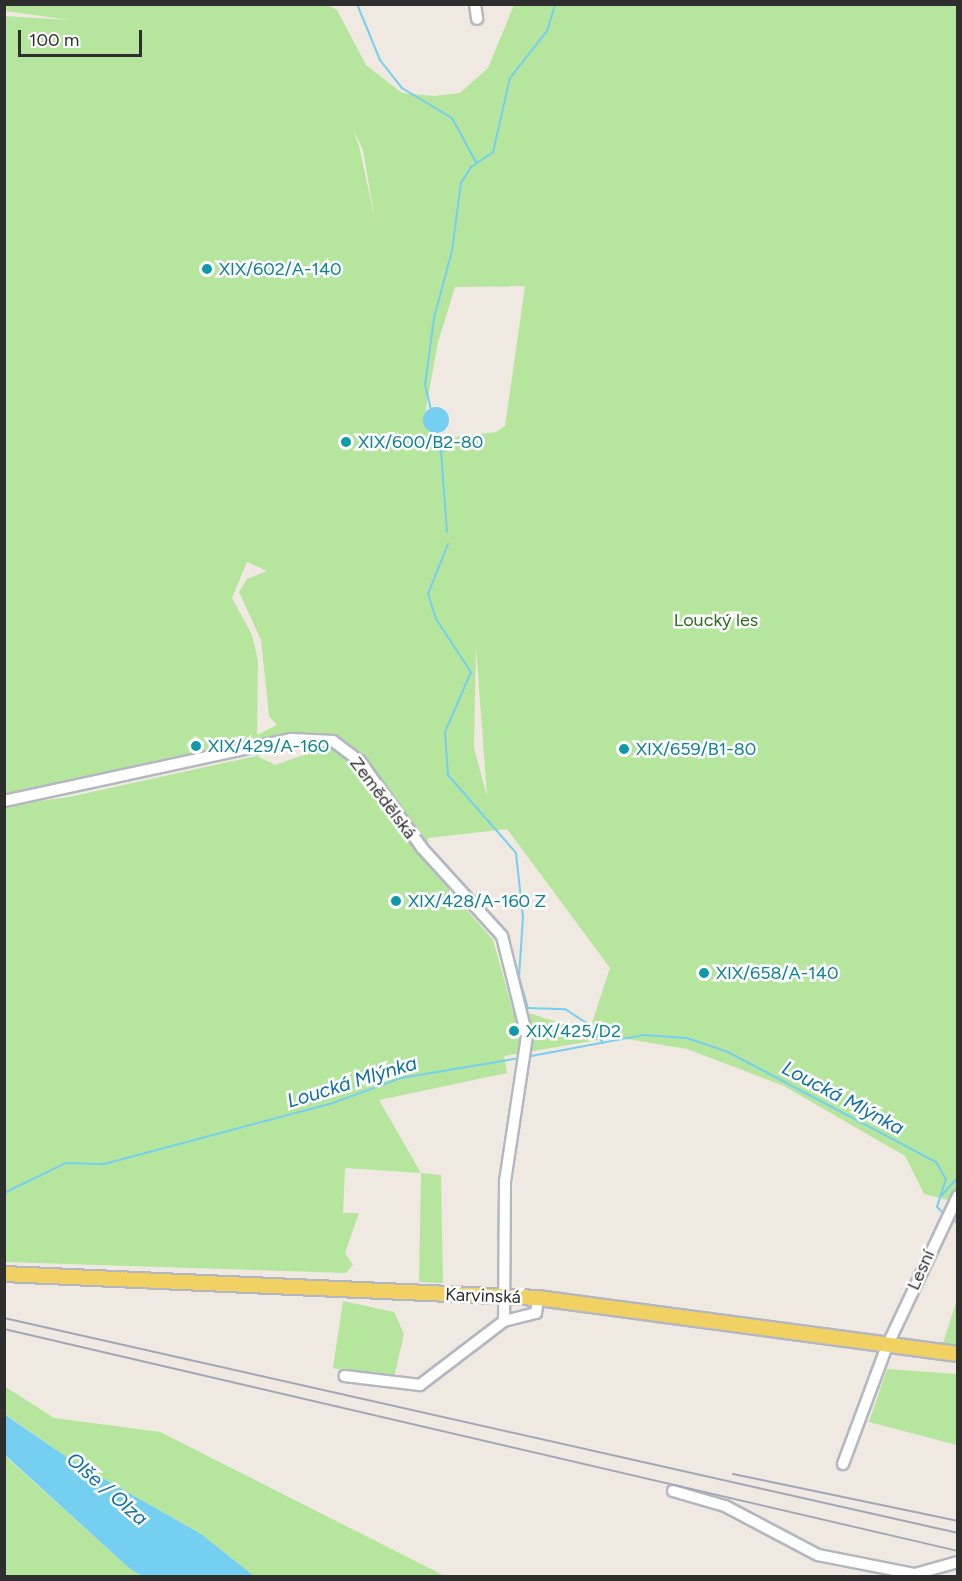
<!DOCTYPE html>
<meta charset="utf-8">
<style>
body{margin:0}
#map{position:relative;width:962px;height:1581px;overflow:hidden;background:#efe9e1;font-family:Figtree,sans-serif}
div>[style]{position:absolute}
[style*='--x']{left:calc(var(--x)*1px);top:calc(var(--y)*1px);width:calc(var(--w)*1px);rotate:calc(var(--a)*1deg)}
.green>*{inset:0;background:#b6e59e}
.water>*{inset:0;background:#75cff0}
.round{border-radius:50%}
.stream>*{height:2px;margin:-1px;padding:0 1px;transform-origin:1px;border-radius:1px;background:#75cff0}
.roads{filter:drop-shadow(2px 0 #b4b7c1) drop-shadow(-2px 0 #b4b7c1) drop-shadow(0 2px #b4b7c1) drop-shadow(0 -2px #b4b7c1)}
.minor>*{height:10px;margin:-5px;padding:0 5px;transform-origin:5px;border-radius:5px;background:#fff}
.major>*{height:14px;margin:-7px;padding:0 7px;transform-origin:7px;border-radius:7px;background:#f2d163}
.rail>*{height:2px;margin:-1px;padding:0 1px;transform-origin:1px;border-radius:1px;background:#a3a6b8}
.dots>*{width:16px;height:16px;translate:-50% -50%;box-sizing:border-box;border:3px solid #fff;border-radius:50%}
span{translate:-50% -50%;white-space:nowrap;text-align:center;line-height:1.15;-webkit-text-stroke:5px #fff;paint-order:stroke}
.culture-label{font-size:18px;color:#0d838f}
.left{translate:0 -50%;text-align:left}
.park-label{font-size:18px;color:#2c6e1b}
.street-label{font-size:18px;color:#2e2e2e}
.water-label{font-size:20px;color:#0d6fa3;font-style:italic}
.frame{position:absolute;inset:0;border:6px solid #2e2e2e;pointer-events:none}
.scale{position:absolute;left:18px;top:30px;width:124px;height:27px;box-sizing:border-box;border:3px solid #2e2e2e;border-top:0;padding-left:8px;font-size:18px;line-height:21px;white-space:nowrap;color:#2e2e2e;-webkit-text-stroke:4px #fff;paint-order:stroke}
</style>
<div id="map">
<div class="green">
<div style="clip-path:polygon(evenodd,4px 5px,328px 5px,337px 10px,366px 65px,402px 93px,434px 96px,460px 93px,488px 68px,514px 5px,957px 5px,958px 1196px,952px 1201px,924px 1194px,905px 1156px,784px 1086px,687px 1049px,615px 1037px,504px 1056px,507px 1073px,379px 1100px,421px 1173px,441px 1175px,443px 1283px,419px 1282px,421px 1173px,345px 1168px,343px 1213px,359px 1213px,345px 1253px,353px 1265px,346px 1273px,5px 1262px,5px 806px,69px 797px,256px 756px,252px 743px,5px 799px,5px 16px,69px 20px,5px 11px,4px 5px,353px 129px,363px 150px,375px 220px,359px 146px,353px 129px,4px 5px,525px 286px,505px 426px,496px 432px,455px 437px,453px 451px,436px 450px,424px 419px,438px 342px,455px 287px,525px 286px,4px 5px,247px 562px,267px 571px,247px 579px,239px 592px,261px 640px,269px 716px,277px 725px,257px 735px,258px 661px,252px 635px,232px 598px,247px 562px,4px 5px,476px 647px,487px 796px,474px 748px,476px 647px,4px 5px,195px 736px,205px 743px,198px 754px,186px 745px,195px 736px,4px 5px,290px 744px,315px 751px,275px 765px,257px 756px,290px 744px,4px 5px,507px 829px,610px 968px,589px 1032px,512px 1008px,493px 940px,425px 862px,428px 838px,507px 829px)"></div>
<div style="clip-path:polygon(957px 1300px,957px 1345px,943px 1343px)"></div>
<div style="clip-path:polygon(343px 1301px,394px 1312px,404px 1334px,393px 1382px,333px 1368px)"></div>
<div style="clip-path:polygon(887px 1369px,957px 1374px,957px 1445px,869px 1422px)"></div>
<div style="clip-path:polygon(4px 1386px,54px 1418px,160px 1432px,445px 1576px,254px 1576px,201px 1534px,71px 1460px,5px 1414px)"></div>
<div style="clip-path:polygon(4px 1455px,130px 1569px,143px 1576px,5px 1576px)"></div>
</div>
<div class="water">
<div class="round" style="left:423px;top:407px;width:26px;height:26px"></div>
<div class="round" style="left:434px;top:436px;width:16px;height:16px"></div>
<div style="clip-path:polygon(4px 1414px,71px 1460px,201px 1534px,254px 1576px,143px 1576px,130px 1569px,5px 1455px)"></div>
</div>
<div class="stream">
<div style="--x:357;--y:4;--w:61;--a:67.7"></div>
<div style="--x:380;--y:60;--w:36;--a:52"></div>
<div style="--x:402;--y:88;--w:58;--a:31"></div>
<div style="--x:452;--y:118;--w:50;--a:61.4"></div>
<div style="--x:431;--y:410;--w:26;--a:-103"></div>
<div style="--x:425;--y:385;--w:68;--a:-82.3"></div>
<div style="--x:434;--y:318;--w:69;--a:-75"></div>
<div style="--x:452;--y:251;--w:69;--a:-82.5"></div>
<div style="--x:461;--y:183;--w:19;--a:-58"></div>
<div style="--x:471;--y:167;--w:27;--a:-34"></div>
<div style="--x:493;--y:152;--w:76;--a:-77.1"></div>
<div style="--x:510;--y:78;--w:60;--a:-51.8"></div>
<div style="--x:547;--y:31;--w:28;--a:-73"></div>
<div style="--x:441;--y:451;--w:81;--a:85.8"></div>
<div style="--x:448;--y:544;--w:54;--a:111.8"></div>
<div style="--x:428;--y:594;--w:26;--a:72"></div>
<div style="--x:436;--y:619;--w:64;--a:56.6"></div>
<div style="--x:471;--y:672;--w:65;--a:113.4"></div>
<div style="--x:445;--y:732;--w:43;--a:86"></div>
<div style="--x:448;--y:775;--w:103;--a:48.9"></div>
<div style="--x:516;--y:853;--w:64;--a:83.8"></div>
<div style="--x:523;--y:917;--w:60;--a:93.8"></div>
<div style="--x:519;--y:977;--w:32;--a:74"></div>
<div style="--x:528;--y:1008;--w:37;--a:2"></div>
<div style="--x:565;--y:1009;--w:30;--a:33"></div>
<div style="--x:590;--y:1025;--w:22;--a:54"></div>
<div style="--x:526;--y:1057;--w:119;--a:-10.6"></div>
<div style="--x:643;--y:1035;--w:44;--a:3.9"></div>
<div style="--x:687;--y:1038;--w:43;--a:18.9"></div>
<div style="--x:728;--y:1052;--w:235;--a:27.9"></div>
<div style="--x:936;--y:1162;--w:20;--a:60"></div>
<div style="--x:946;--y:1179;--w:29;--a:108"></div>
<div style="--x:937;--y:1207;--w:13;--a:45"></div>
<div style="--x:4;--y:1193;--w:69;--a:-25.8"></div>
<div style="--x:66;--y:1163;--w:38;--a:2"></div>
<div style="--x:104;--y:1164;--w:237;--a:-14.9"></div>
<div style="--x:333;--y:1103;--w:72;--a:-20.2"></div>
<div style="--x:401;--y:1078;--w:122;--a:-9.5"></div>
<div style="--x:942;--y:1195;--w:24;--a:-48"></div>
<div style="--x:951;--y:1219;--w:8;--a:30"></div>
</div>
<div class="roads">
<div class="minor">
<div style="--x:475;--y:4;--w:15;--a:82"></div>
<div style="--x:4;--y:801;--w:294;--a:-12.2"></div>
<div style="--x:291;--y:739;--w:42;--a:2.7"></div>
<div style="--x:333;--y:741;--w:34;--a:37"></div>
<div style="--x:360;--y:761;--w:107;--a:54.5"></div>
<div style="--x:422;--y:848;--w:119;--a:47.7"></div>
<div style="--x:502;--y:936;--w:103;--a:76"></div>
<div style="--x:527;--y:1036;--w:148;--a:98.6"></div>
<div style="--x:505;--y:1182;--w:139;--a:90.4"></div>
<div style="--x:504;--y:1321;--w:106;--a:142.7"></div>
<div style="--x:420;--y:1385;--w:76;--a:-173.2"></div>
<div style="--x:504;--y:1321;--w:33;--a:-14"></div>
<div style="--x:536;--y:1313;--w:15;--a:-82"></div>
<div style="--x:843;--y:1464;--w:126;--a:-69.6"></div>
<div style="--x:887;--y:1346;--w:166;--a:-64.7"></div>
<div style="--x:673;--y:1491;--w:54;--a:16.1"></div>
<div style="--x:725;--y:1506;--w:105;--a:27.8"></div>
<div style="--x:818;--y:1555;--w:99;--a:11.1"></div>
<div style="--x:915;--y:1574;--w:45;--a:-15.6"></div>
</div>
<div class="major">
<div style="--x:4;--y:1274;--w:535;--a:2.57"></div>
<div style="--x:538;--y:1298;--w:424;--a:7.6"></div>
</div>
</div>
<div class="rail">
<div style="--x:4;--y:1318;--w:978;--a:12.7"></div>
<div style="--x:4;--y:1329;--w:979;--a:13.1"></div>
<div style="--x:733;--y:1474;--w:230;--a:11.8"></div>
</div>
<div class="dots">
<div style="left:207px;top:269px;background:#0f9aa8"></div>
<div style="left:346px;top:442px;background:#0f9aa8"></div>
<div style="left:196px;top:746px;background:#0f9aa8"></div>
<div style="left:624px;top:749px;background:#0f9aa8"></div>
<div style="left:396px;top:901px;background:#0f9aa8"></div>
<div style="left:704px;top:973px;background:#0f9aa8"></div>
<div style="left:514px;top:1031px;background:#0f9aa8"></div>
</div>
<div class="culture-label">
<span class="left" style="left:219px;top:269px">XIX/602/A-140</span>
<span class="left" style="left:358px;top:442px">XIX/600/B2-80</span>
<span class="left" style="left:208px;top:746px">XIX/429/A-160</span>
<span class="left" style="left:636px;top:749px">XIX/659/B1-80</span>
<span class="left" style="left:408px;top:901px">XIX/428/A-160 Z</span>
<span class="left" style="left:716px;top:973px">XIX/658/A-140</span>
<span class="left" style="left:526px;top:1031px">XIX/425/D2</span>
</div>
<div class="park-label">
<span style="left:716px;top:620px">Loucký les</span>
</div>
<div class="street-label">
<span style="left:383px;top:798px;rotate:53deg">Zemědělská</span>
<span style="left:921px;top:1270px;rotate:-66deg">Lesní</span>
<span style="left:483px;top:1296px;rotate:2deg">Karvinská</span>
</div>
<div class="water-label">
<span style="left:352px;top:1082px;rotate:-17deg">Loucká Mlýnka</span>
<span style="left:843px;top:1098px;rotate:28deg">Loucká Mlýnka</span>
<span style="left:107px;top:1489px;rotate:41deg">Olše / Olza</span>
</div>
<div class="frame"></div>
<div class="scale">100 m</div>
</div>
